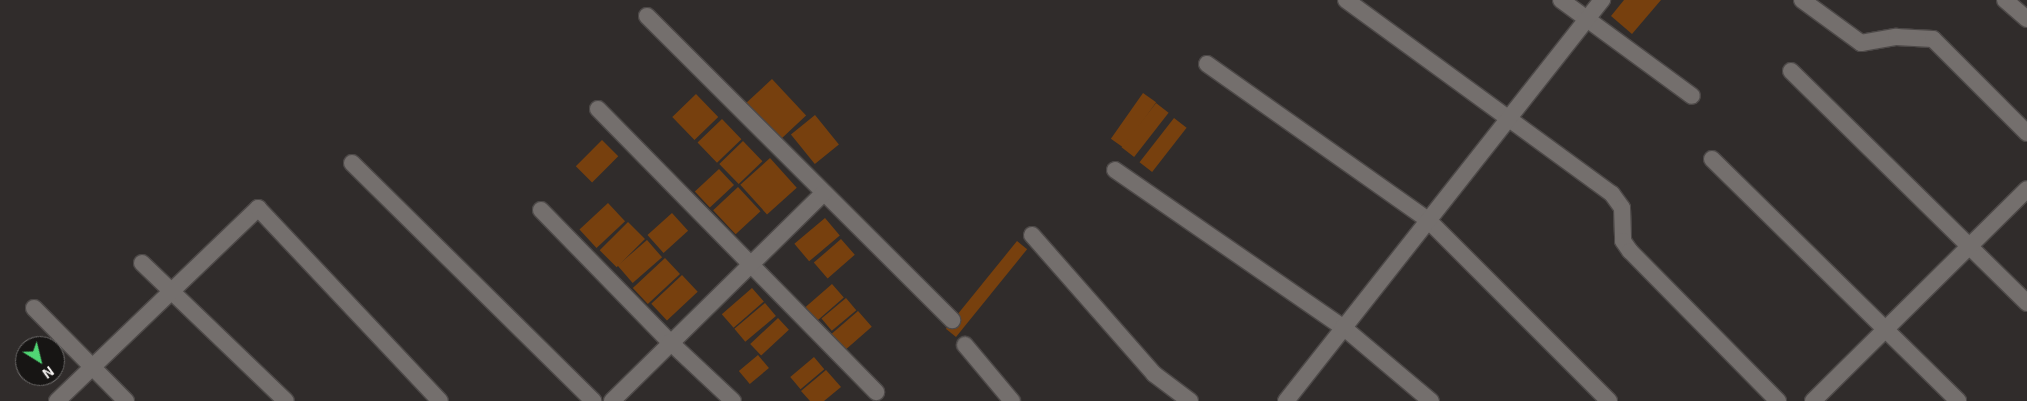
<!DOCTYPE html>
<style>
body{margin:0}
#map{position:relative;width:2027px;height:401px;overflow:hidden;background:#302c2b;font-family:"Exo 2",sans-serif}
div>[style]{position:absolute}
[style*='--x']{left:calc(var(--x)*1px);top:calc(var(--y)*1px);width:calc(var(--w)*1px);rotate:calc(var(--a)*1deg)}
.building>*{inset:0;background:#77400e;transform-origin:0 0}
.roads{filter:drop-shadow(1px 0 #4d4948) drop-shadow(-1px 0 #4d4948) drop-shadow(0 1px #4d4948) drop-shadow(0 -1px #4d4948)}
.minor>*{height:16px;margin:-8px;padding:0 8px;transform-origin:8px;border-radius:8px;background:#746f6d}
span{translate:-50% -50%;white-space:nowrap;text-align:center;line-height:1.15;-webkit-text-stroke:4px #171514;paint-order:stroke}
.north{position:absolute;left:15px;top:336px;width:50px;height:50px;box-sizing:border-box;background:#171514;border:1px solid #6f6d6c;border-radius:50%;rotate:144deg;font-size:14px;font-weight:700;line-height:20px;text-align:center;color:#f4f1f0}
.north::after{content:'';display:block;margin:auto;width:18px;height:22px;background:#50d674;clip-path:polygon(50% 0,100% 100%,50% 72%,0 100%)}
</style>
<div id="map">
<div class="building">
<div style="clip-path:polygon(1624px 0,1661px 0,1632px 34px,1611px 16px)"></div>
<div style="left:772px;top:79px;width:50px;height:35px;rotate:47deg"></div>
<div style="left:1143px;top:93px;width:16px;height:56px;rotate:35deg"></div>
<div style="left:696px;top:94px;width:32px;height:33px;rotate:46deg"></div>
<div style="left:1156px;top:103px;width:16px;height:56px;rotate:38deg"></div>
<div style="left:815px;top:115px;width:38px;height:31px;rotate:51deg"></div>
<div style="left:1174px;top:118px;width:16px;height:56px;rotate:38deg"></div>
<div style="left:722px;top:119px;width:28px;height:34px;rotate:46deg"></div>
<div style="left:602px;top:140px;width:23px;height:37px;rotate:45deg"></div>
<div style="left:743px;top:141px;width:28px;height:33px;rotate:46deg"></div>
<div style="left:770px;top:158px;width:40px;height:40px;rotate:48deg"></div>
<div style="left:719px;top:169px;width:22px;height:33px;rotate:47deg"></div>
<div style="left:738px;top:187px;width:33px;height:34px;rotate:47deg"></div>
<div style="left:608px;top:203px;width:25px;height:39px;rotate:47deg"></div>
<div style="left:672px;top:213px;width:24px;height:33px;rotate:48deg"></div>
<div style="left:825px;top:218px;width:23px;height:40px;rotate:50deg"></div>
<div style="left:628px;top:222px;width:24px;height:40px;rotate:45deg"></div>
<div style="left:841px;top:239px;width:21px;height:36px;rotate:49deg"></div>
<div style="left:647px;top:240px;width:23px;height:39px;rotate:49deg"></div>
<div style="left:1017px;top:241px;width:13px;height:113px;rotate:39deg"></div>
<div style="left:665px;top:258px;width:22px;height:44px;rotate:47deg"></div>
<div style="left:682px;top:275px;width:23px;height:42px;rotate:47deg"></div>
<div style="left:832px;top:284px;width:18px;height:35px;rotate:49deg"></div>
<div style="left:752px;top:288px;width:18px;height:40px;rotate:49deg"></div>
<div style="left:846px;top:298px;width:16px;height:32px;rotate:50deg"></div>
<div style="left:765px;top:303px;width:17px;height:40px;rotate:50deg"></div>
<div style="left:858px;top:311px;width:21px;height:36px;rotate:49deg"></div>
<div style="left:778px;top:318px;width:16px;height:38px;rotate:47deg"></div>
<div style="left:758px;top:355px;width:17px;height:25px;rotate:50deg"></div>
<div style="left:814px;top:357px;width:16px;height:31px;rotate:50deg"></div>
<div style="clip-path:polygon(826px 370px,841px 387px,824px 401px,810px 401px,801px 391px)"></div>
</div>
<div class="roads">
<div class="minor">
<div style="--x:1346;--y:0;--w:329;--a:36.1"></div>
<div style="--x:1612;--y:194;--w:17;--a:54"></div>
<div style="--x:1622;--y:208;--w:33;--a:88"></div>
<div style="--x:1623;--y:241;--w:12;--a:55"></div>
<div style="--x:1630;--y:251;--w:211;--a:45.4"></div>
<div style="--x:1561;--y:0;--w:162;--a:36.2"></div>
<div style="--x:1802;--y:0;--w:73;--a:36.1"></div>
<div style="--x:1861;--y:43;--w:36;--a:-10"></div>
<div style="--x:1896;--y:37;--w:37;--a:3"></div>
<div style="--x:1933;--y:39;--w:133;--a:45"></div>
<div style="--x:2005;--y:0;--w:29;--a:41"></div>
<div style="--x:647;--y:16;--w:431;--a:44.9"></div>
<div style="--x:1207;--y:64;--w:271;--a:35.2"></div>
<div style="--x:1428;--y:220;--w:256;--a:45"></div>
<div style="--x:1791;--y:71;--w:331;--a:44.5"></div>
<div style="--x:598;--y:109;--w:397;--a:45.5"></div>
<div style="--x:1712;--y:159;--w:345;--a:44.5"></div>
<div style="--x:352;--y:163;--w:339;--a:44.6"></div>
<div style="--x:1115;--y:170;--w:277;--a:34.6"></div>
<div style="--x:1343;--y:327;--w:115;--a:40.1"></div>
<div style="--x:541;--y:210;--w:185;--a:45.7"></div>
<div style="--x:670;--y:342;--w:86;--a:43.1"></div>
<div style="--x:1032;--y:235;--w:185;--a:48.7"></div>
<div style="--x:1154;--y:374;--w:45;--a:36.9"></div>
<div style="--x:142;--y:263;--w:199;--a:43.8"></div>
<div style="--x:34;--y:308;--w:131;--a:45.3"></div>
<div style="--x:965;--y:345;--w:73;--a:50"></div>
<div style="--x:57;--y:401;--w:279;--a:-43.8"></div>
<div style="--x:258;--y:208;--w:265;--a:46.7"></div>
<div style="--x:612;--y:401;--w:297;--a:-44.5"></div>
<div style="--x:1286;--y:401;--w:511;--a:-51.76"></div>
<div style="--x:1813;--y:401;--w:301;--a:-44.7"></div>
</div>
</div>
<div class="north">N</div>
</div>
